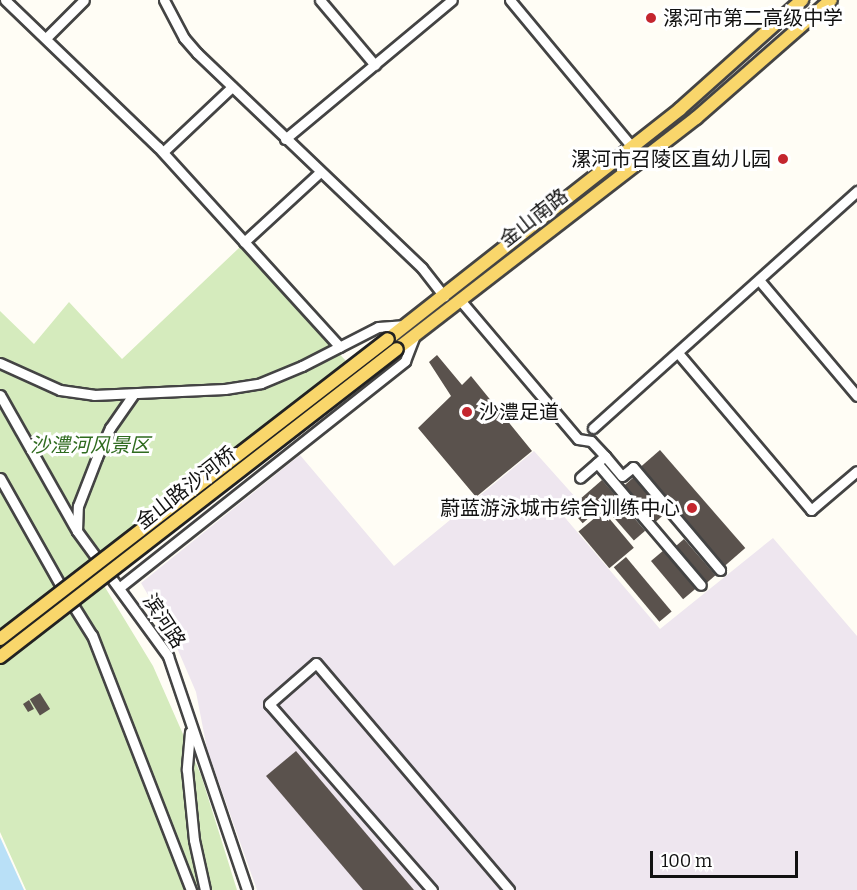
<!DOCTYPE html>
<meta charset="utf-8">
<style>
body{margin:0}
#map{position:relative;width:857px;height:890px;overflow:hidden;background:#fffdf5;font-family:Bitter,"Noto Sans SC",serif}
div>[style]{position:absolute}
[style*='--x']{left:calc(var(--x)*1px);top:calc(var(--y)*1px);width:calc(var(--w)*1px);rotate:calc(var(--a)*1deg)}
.industrial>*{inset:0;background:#eee6ef}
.green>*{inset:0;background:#d5ebbd}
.water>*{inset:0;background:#b9e0f7}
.building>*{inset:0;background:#5a524d;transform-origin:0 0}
.roads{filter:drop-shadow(2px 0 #444) drop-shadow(-2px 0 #444) drop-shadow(0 2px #444) drop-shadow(0 -2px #444)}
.minor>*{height:9px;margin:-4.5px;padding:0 4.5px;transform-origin:4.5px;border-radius:4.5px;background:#fff}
.major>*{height:12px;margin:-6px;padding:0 6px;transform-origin:6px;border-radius:6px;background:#f9d66b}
.bridges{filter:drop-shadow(2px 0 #222) drop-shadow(-2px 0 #222) drop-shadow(0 2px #222) drop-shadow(0 -2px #222)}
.major-bridge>*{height:12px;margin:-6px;padding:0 6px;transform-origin:6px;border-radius:6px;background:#f9d66b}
.dots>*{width:16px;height:16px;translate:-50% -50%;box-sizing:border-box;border:3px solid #fff;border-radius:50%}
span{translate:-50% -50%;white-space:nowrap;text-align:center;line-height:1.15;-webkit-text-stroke:6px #fff;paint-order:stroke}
.poi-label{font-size:20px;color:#111}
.left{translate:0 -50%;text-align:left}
.right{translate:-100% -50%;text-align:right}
.street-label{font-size:20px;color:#111}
.park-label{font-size:20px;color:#2f6b1f;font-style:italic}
.scale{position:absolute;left:650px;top:851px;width:148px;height:27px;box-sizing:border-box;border:3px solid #111;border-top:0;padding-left:8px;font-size:18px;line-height:21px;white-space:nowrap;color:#111;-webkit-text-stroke:4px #fff;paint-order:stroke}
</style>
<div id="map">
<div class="industrial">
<div style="clip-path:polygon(534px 451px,576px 498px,561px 513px,660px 629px,773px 538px,857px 636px,857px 890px,257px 890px,207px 749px,196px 692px,171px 634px,141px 583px,300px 455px,394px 566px)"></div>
</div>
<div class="green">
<div style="clip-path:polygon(240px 247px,346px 361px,89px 561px,153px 666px,201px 775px,237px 890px,26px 890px,0 832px,0 311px,34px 344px,69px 302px,122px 359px)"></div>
</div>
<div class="water">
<div style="clip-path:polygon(0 837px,24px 890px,0 890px)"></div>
</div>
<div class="building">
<div style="clip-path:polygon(437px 355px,462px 385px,471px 376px,532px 451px,476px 497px,418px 428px,451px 396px,429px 362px)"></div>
<div style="left:660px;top:450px;width:130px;height:27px;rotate:49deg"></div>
<div style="left:634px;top:477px;width:48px;height:16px;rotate:49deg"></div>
<div style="left:602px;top:480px;width:20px;height:43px;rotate:49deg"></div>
<div style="left:615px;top:496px;width:46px;height:15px;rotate:49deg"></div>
<div style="left:603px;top:511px;width:48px;height:32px;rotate:50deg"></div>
<div style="left:684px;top:539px;width:48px;height:13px;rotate:49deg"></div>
<div style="left:664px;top:550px;width:50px;height:17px;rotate:50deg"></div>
<div style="left:626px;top:557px;width:71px;height:16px;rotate:50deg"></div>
<div style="left:40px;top:693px;width:19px;height:12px;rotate:58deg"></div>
<div style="clip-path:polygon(29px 700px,34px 709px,28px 712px,23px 704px)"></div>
<div style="clip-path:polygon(296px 751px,414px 890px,363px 890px,266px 776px)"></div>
</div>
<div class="roads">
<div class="minor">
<div style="--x:5;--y:0;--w:212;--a:43.9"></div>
<div style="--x:158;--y:147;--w:270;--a:47.7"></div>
<div style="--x:164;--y:0;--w:43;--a:62.2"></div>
<div style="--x:184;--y:38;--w:20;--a:49"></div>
<div style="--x:197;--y:53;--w:311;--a:43.7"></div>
<div style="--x:422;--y:268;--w:36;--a:52"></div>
<div style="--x:320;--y:0;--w:85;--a:49.8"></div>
<div style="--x:510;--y:0;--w:191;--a:50.3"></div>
<div style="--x:47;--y:37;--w:52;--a:-45"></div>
<div style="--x:285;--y:139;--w:217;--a:-39.8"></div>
<div style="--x:163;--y:152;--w:95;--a:-43.3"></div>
<div style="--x:244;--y:242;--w:103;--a:-42.6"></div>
<div style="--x:759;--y:280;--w:152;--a:49.8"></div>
<div style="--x:460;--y:300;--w:182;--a:49.7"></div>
<div style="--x:578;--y:439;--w:13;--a:9"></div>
<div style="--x:591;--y:441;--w:21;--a:47"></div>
<div style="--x:605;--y:456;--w:33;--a:139"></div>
<div style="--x:678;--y:353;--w:206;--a:49.7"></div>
<div style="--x:811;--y:510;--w:60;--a:-40.3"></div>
<div style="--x:0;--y:363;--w:66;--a:24.2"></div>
<div style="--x:60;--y:390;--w:34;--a:8"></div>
<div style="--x:94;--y:395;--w:131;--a:-2.6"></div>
<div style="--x:225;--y:389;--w:36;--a:-9"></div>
<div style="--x:261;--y:383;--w:44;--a:-22.5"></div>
<div style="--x:302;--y:366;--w:85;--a:-27.2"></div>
<div style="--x:378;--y:327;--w:28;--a:-4"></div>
<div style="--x:0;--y:395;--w:156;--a:60.5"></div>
<div style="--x:77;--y:531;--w:155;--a:53.9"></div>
<div style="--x:168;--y:656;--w:247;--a:71.3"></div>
<div style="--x:593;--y:428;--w:355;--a:-41.9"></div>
<div style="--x:605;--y:456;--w:26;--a:50"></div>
<div style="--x:622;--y:476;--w:14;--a:-39"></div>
<div style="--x:633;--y:467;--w:135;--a:49.8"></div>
<div style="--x:597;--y:463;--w:160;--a:49.6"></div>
<div style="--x:0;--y:478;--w:129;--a:60.6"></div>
<div style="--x:77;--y:531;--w:25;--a:-88"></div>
<div style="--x:78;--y:506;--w:53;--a:-68.8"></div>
<div style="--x:97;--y:457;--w:32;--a:-66"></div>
<div style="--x:110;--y:428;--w:40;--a:-55.1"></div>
<div style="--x:120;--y:587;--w:364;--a:-38.4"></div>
<div style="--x:405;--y:361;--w:28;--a:-69"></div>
<div style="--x:71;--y:602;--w:39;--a:58"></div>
<div style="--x:92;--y:635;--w:274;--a:68.8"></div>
<div style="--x:190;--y:732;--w:38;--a:95"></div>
<div style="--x:187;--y:770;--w:70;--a:84.3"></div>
<div style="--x:194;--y:840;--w:51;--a:77.6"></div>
<div style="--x:432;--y:890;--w:247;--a:-131.2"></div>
<div style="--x:269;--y:704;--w:62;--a:-41.1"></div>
<div style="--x:316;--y:663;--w:298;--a:49.6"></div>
</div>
<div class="major">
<div style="--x:388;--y:339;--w:372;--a:-38.2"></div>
<div style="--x:680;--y:109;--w:164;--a:-41.8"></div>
<div style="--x:397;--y:349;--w:378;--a:-37.7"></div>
<div style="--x:696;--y:118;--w:179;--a:-41.2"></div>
</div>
</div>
<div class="bridges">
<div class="major-bridge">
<div style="--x:0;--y:639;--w:490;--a:-37.7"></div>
<div style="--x:0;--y:657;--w:502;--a:-37.8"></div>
</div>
</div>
<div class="dots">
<div style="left:651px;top:18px;background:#c4262e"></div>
<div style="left:783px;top:159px;background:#c4262e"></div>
<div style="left:467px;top:412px;background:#c4262e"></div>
<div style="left:692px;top:508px;background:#c4262e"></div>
</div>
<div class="poi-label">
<span class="left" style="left:663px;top:18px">漯河市第二高级中学</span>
<span class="right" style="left:771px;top:159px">漯河市召陵区直幼儿园</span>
<span class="left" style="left:479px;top:412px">沙澧足道</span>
<span class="right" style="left:680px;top:508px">蔚蓝游泳城市综合训练中心</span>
</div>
<div class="street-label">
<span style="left:534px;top:218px;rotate:-38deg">金山南路</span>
<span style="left:186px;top:488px;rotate:-38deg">金山路沙河桥</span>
<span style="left:164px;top:621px;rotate:57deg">滨河路</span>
</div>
<div class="park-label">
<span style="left:90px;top:445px">沙澧河风景区</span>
</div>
<div class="scale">100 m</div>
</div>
